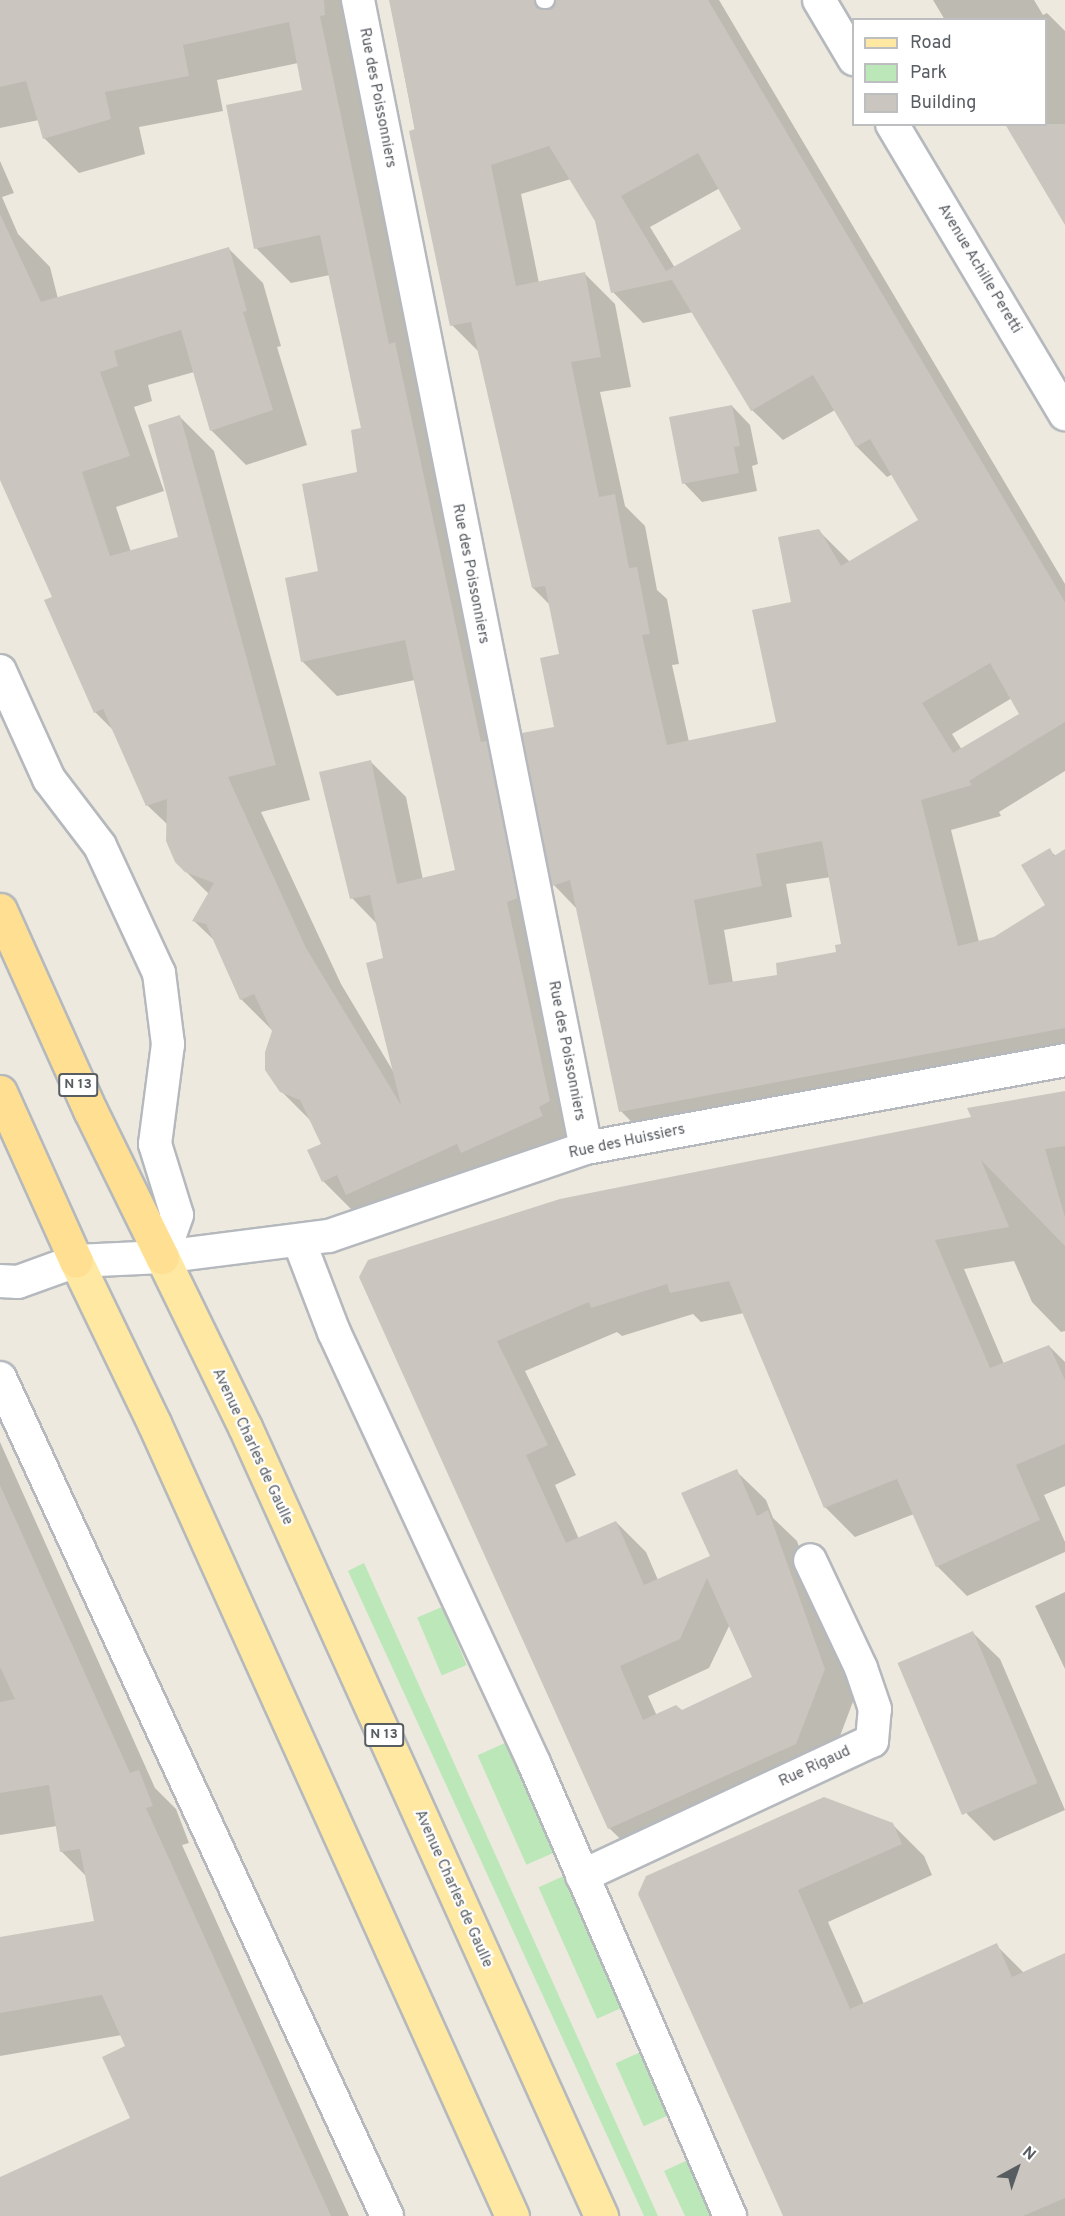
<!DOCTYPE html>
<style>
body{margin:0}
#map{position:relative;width:1065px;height:2216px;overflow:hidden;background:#ede9df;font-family:Overpass,sans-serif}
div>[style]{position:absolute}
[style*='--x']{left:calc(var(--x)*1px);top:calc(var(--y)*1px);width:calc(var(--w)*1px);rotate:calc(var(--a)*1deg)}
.green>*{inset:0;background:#bce7b9;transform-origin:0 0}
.shadow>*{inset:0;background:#0003}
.building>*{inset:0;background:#cac5be;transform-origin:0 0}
.roads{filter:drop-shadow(2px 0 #b5b9bd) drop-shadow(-2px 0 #b5b9bd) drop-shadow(0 2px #b5b9bd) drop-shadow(0 -2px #b5b9bd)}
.service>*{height:16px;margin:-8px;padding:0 8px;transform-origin:8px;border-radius:8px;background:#fff}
.minor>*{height:32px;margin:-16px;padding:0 16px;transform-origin:16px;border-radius:16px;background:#fff}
.primary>*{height:33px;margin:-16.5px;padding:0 16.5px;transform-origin:16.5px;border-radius:16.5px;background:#ffe9a2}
.trunk>*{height:33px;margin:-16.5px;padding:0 16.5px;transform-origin:16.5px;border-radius:16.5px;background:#ffe093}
span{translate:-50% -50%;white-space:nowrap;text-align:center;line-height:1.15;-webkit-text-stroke:4.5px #fff;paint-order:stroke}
.shield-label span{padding:2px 4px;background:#fff;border:2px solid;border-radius:4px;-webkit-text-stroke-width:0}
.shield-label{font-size:14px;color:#585d62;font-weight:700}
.street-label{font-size:15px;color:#585d62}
.legend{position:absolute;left:852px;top:18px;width:195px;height:108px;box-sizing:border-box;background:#fff;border:2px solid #bcbec0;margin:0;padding:8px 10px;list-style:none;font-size:18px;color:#585d62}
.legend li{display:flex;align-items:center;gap:12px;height:30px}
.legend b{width:30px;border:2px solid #bcbec0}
.north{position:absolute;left:987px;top:2138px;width:60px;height:60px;-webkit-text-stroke:4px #fff;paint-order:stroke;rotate:40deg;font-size:16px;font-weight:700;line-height:24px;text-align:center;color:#585d62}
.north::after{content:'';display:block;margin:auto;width:21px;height:27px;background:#585d62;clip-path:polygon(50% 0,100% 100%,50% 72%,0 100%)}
</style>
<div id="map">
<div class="green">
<div style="clip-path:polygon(364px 1563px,658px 2216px,644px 2216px,348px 1571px)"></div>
<div style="left:442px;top:1607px;width:63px;height:27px;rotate:67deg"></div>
<div style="left:505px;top:1743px;width:120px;height:30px;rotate:66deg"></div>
<div style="left:566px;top:1875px;width:144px;height:30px;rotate:66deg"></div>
<div style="left:643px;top:2051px;width:69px;height:30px;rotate:66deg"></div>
<div style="clip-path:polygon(692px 2158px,718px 2216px,685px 2216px,664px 2171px)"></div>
</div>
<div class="shadow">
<div style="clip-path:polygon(0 0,349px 0,584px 1136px,358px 1216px,323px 1181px,323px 1145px,312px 1122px,281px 1091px,273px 1031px,241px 999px,216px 942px,194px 921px,209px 894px,176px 862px,168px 825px,147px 805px,114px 731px,95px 712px,54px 597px,0 477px,0 161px,14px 193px,2px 197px,18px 234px,50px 267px,58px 299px,228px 248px,263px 283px,281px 346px,277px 347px,307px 445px,246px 465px,211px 430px,194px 372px,148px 385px,152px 401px,134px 407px,164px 491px,116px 507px,131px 552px,180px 538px,179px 416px,214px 451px,310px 800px,261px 812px,341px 984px,393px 1071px,385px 959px,378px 925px,352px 898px,371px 762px,406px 797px,423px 880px,457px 871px,415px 680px,337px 696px,302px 661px,320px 572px,358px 473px,363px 429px,330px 275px,291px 283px,256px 248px,304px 91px,298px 63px,217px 80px,223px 111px,139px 127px,145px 154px,79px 173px,44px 138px,39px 120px,0 128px)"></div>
<div style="clip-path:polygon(evenodd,390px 0,719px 0,1065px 584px,1065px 771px,999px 812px,1001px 816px,951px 830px,979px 942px,994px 938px,1047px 906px,1049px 850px,1056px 856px,1065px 851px,1065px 1064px,651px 1142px,621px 1111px,577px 909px,554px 885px,560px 655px,550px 605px,533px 588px,480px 353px,452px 325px,390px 0,571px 179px,597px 221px,613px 292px,643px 323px,693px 312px,752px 410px,783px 440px,835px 410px,857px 447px,887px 477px,893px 474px,920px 521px,850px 562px,818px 530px,793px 603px,778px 724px,689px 742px,672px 665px,679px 664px,667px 599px,657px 590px,645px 526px,625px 506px,600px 392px,631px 387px,615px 304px,585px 274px,539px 283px,521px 194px,571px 179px,390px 0,720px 188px,743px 229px,675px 268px,650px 227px,720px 188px,390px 0,1012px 698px,1021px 715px,962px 750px,952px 734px,1012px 698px,390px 0,831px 877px,843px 945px,838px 953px,779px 976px,733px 983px,724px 930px,792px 917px,786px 884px,831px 877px)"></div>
<div style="clip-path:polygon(933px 0,1034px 0,1043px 15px,1047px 13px,1065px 31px,1065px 222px,1046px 124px,1046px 20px,945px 20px)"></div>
<div style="clip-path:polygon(732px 406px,750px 425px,758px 464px,752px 466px,757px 491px,702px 502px,684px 483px)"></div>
<div style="clip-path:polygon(evenodd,1065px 1093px,1065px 1331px,1061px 1332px,1032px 1302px,1014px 1261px,964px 1269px,1004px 1364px,1049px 1346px,1065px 1362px,1065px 1486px,1044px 1495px,1065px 1542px,1065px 1552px,967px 1596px,937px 1566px,914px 1514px,855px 1537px,825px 1507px,744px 1313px,701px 1322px,693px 1314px,622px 1336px,617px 1332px,525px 1371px,576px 1475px,555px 1485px,579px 1539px,616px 1522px,646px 1552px,658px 1580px,712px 1557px,736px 1471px,766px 1500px,773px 1518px,797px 1541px,854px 1699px,826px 1773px,639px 1857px,609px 1828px,361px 1277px,1065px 1093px,730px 1624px,754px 1678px,681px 1711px,657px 1716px,648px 1696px,709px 1668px,730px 1624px)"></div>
<div style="clip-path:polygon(0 1442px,155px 1788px,176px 1809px,189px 1843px,182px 1845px,349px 2216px,0 2216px,0 2179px,132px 2119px,127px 2047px,122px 2035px,0 2056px,0 1939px,95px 1922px,86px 1876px,61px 1851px,57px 1826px,0 1835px)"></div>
<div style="clip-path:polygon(1065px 1592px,1065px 1669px,1035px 1606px)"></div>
<div style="clip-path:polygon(973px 1633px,1000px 1659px,1065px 1810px,994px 1841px,967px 1814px)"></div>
<div style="clip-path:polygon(892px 1824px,924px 1856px,932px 1875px,828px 1922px,864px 2004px,996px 1945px,1024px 1973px,1065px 1955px,1065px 2216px,785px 2216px,640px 1894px,647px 1877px)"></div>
</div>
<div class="building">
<div style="clip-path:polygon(0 0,324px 0,325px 15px,320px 16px,389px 344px,395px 342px,481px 742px,487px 741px,518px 898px,507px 902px,550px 1101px,539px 1107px,543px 1116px,461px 1153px,457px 1144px,346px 1195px,337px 1175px,322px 1182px,307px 1150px,321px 1144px,300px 1100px,280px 1092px,265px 1070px,265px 1052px,272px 1031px,254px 994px,240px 1000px,206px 924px,192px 921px,214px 883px,185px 872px,175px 862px,166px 841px,167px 799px,146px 806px,103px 709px,94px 713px,44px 600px,52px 597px,0 480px,0 214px,41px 302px,229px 247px,247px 311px,243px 312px,273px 410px,210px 431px,181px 330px,114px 351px,118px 366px,100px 372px,130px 456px,82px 472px,110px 556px,178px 537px,148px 425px,180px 415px,276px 765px,228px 777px,306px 948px,401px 1105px,366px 963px,383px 958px,370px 895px,350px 899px,319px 772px,371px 760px,397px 884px,455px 870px,405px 640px,301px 662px,285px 578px,318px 571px,302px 484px,357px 472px,351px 430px,361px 428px,320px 235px,254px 249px,226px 105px,302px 90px,289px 22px,183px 45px,189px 76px,105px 92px,111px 119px,43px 139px,26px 81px,0 87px)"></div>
<div style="clip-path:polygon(evenodd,389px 0,534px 0,544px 10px,552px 9px,556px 0,708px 0,1065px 602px,1065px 722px,969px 781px,972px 785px,921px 800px,958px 946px,994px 937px,1045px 905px,1021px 865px,1050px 848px,1054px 856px,1065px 849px,1065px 1028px,619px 1112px,570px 880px,552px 886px,522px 733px,554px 727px,540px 658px,559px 654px,545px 586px,532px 588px,471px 322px,450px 326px,409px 131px,415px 129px,389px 0,549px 146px,595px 221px,611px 293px,672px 280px,751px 411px,813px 375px,856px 447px,870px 439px,918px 520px,841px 566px,819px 529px,778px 537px,791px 602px,752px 610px,776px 722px,667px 745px,642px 635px,650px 634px,637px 567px,629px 568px,615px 494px,599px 497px,571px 362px,601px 357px,585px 272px,516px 286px,491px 165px,549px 146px,389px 0,698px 153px,741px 229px,666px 271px,621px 196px,698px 153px,389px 0,990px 663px,1019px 714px,953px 753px,922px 703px,990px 663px,389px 0,822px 841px,841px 944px,835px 945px,836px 952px,776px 963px,777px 975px,709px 985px,694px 900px,762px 886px,756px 854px,822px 841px)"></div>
<div style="clip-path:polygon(1005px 124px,1065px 124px,1065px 225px)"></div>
<div style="clip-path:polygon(732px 405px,740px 446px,734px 447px,739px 473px,682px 484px,669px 417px)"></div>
<div style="clip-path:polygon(evenodd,1065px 1091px,1065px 1146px,1045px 1149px,1065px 1217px,1065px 1246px,981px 1160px,1009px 1227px,935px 1240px,990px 1368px,1049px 1345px,1065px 1380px,1065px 1444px,1016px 1465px,1040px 1520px,936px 1567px,897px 1479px,824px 1508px,729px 1281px,670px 1293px,667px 1284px,591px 1308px,589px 1302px,497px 1341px,548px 1445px,526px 1455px,566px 1543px,616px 1521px,644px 1585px,710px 1556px,681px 1493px,737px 1469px,757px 1516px,768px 1510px,825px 1669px,796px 1744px,608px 1829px,359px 1277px,368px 1260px,560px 1199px,971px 1117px,967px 1108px,1065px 1091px,707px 1578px,752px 1677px,682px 1710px,676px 1705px,643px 1720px,620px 1666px,680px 1639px,707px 1578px)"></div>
<div style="clip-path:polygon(0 1485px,130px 1773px,139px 1770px,153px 1806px,146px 1808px,331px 2216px,0 2216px,0 2177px,130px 2118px,102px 2057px,125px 2046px,102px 1995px,0 2013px,0 1937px,94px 1921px,80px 1849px,60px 1852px,49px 1785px,0 1793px,0 1702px,15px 1699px,0 1667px)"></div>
<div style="left:973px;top:1631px;width:165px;height:82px;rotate:67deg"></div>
<div style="clip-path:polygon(824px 1797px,893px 1823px,902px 1844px,798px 1890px,850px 2009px,997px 1943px,1012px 1977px,1065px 1953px,1065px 2198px,1023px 2216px,783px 2216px,638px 1894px,646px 1876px)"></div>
</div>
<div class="roads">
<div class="service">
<div style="--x:544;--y:0;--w:2;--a:0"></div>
</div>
<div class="minor">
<div style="--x:358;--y:0;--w:1170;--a:78.77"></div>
<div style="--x:819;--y:0;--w:69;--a:59.3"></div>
<div style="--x:892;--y:124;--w:338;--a:59.2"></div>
<div style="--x:0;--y:671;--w:119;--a:65.6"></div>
<div style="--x:49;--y:779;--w:84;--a:52.7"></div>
<div style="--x:100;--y:846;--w:140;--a:65.1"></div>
<div style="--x:159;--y:973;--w:72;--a:82.8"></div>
<div style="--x:168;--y:1044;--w:101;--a:97.4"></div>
<div style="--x:155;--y:1144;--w:74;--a:72.8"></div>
<div style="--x:177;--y:1215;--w:45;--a:109.7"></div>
<div style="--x:299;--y:1241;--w:97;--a:69"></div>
<div style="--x:334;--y:1332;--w:475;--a:65.1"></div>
<div style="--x:534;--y:1763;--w:494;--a:66.6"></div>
<div style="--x:0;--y:1281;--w:18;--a:3"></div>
<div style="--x:18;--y:1282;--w:62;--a:-19.9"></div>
<div style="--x:76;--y:1261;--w:86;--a:-2.7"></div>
<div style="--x:162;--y:1257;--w:168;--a:-7.2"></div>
<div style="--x:329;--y:1236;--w:272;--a:-18.9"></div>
<div style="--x:586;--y:1148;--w:487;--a:-10.4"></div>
<div style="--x:0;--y:1378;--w:923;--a:65.21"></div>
<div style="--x:582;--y:1876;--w:320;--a:-25"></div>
<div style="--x:872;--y:1741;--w:32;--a:-85"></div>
<div style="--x:875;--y:1709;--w:43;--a:-108.9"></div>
<div style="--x:861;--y:1668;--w:119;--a:-115.3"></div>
</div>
<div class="primary">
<div style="--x:162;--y:1257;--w:189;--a:64"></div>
<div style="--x:245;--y:1427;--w:866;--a:65.71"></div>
<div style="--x:76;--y:1261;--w:180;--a:64.3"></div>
<div style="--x:154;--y:1423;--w:870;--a:65.7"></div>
</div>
<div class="trunk">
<div style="--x:0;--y:910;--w:219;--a:65.8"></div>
<div style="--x:90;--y:1110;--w:164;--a:63.9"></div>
<div style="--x:0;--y:1092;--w:185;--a:65.8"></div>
</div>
</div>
<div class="shield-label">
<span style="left:78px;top:1085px">N 13</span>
<span style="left:384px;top:1735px">N 13</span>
</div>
<div class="street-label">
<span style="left:377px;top:98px;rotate:79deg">Rue des Poissonniers</span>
<span style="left:979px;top:269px;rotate:59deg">Avenue Achille Peretti</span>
<span style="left:470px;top:574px;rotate:79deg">Rue des Poissonniers</span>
<span style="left:566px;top:1051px;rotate:79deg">Rue des Poissonniers</span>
<span style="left:627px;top:1142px;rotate:-12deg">Rue des Huissiers</span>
<span style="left:252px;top:1447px;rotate:65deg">Avenue Charles de Gaulle</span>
<span style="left:815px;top:1767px;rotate:-25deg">Rue Rigaud</span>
<span style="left:453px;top:1889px;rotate:66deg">Avenue Charles de Gaulle</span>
</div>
<ul class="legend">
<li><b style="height:8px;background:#ffe9a2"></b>Road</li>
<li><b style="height:16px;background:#bce7b9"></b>Park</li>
<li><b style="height:16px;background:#cac5be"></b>Building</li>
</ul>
<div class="north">N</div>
</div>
